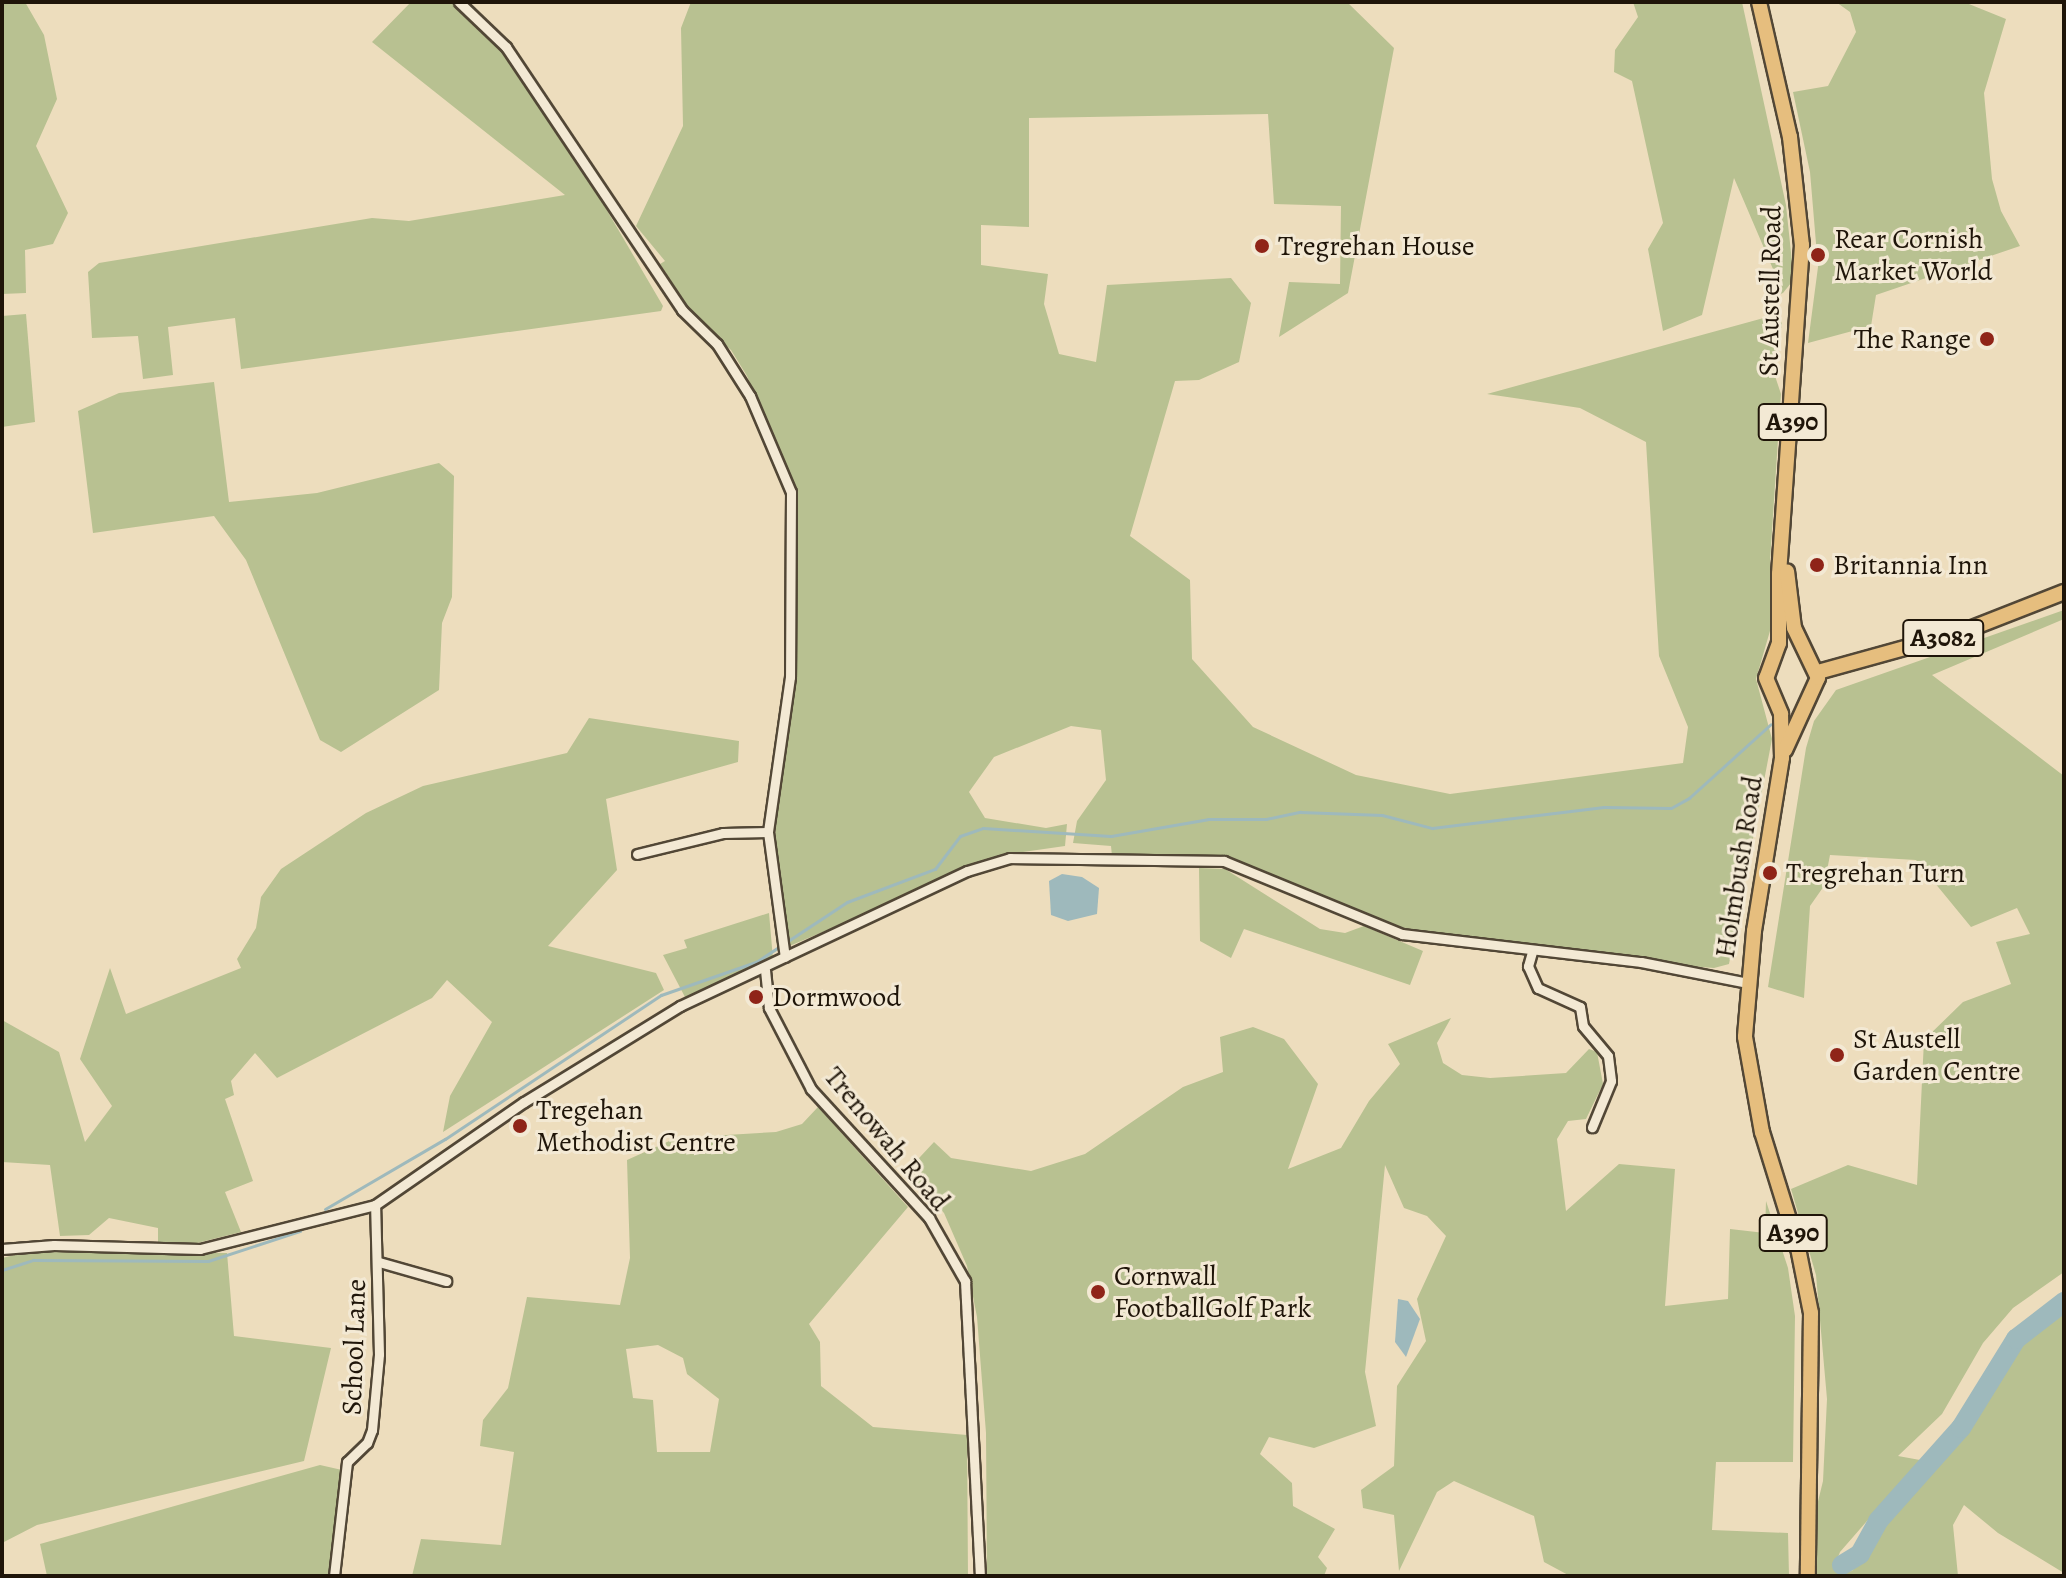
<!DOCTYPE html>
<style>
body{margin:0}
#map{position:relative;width:2066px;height:1578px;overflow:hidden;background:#edddbd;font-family:Alegreya,serif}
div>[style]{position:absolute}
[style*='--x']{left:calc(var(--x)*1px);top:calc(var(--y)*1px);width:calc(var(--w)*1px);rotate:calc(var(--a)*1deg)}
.green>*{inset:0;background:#b8c191}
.water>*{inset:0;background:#9eb9bc}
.stream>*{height:3px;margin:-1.5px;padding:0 1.5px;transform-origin:1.5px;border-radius:1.5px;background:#9eb9bc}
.river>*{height:20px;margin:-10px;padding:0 10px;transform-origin:10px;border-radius:10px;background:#9eb9bc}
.roads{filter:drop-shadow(2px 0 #524736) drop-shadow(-2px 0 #524736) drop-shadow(0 2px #524736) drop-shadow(0 -2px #524736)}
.minor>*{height:9px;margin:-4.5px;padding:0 4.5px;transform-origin:4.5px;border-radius:4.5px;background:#f3e9d4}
.primary>*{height:14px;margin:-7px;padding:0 7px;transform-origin:7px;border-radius:7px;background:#e6be7e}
.trunk>*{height:14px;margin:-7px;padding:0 7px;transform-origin:7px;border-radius:7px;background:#e6be7e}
.dots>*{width:22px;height:22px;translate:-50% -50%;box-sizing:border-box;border:4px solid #f3e9d4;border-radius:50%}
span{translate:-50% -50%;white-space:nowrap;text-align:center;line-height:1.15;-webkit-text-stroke:6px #f3e9d4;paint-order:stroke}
.shield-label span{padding:2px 6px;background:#f3e9d4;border:2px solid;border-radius:6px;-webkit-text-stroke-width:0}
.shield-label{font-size:26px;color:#1f1509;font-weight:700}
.poi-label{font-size:28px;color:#1f1509}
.left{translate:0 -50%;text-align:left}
.right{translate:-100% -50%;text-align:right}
.street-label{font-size:28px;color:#1f1509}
.frame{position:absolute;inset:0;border:4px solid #1f1509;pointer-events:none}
</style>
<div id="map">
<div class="green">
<div style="clip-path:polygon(2px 2px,25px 2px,44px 35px,57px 99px,36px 146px,68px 213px,53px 244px,25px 250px,26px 293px,2px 294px)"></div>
<div style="clip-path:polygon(411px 2px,450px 2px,502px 49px,595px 190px,663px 306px,661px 311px,241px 369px,235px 318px,168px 327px,173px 375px,143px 379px,138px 336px,92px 338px,88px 272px,99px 263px,372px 218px,409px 221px,565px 195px,372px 42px)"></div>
<div style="clip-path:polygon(691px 2px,1347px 2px,1394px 48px,1348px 293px,1279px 337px,1289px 282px,1340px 284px,1341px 206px,1274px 204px,1268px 114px,1029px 118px,1029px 227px,981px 225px,981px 265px,1048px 274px,1044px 304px,1059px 354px,1096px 362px,1107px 285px,1231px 278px,1251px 303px,1239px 362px,1199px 380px,1175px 381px,1130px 536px,1190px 580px,1192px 659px,1253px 727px,1356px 775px,1450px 794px,1683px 763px,1688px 727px,1659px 656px,1646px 442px,1580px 408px,1487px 394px,1771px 316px,1782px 323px,1775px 376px,1781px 394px,1770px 561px,1772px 624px,1756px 679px,1772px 739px,1729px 964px,1714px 968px,1641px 962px,1402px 934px,1224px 861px,1112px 856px,1111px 846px,1073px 843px,1077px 821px,1106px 780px,1101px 730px,1071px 726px,994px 757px,969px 792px,985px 818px,1046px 828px,1067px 824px,1065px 846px,1008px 854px,787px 947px,775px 837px,790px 677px,794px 491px,747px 376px,731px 350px,694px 317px,660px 264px,665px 261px,636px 226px,683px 126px,681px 28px)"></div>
<div style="clip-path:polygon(1633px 2px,1742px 2px,1786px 205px,1792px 262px,1791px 283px,1783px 293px,1766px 300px,1776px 276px,1734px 178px,1702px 315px,1663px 331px,1648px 249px,1663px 223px,1632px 81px,1614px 72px,1615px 50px,1638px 17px)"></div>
<div style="clip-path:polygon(1836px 2px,1964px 2px,2006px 19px,1984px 93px,1992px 179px,2001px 211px,2020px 246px,1876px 295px,1871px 326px,1808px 343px,1818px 267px,1810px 172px,1793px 92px,1828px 86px,1856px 32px,1850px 12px)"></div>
<div style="clip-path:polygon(26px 314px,35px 422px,2px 427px,2px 316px)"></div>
<div style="clip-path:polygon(214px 382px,229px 502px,317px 493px,439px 463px,454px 476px,452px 597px,442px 623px,439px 690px,341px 752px,320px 740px,246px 560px,214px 516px,93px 533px,78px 411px,119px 393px)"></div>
<div style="clip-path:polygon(2064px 610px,2064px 619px,1932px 675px,2064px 776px,2064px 1272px,2013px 1308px,1983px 1343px,1942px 1414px,1898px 1456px,1920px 1460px,1840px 1552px,1834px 1567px,1840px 1573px,1852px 1571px,1961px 1428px,2016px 1339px,2064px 1302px,2064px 1573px,1998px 1533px,1964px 1505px,1953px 1525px,1958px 1576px,1814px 1576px,1806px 1551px,1823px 1481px,1827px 1399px,1816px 1275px,1791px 1189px,1848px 1165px,1917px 1185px,1924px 1040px,1963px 1002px,2011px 984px,1996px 942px,2030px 934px,2017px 908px,1971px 927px,1916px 860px,1830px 855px,1824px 886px,1810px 906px,1804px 998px,1768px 987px,1806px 748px,1814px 721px,1836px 690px)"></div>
<div style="clip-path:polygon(589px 718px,739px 741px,738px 762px,606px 799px,617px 870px,548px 946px,656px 973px,664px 990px,443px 1132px,450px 1096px,492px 1022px,447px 980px,432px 998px,277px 1078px,255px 1053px,231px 1081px,234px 1095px,225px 1099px,253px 1181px,225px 1192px,241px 1232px,197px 1243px,158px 1242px,158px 1228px,109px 1218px,89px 1235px,60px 1236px,50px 1165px,2px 1162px,2px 1020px,59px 1052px,85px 1142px,112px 1106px,80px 1059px,110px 968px,126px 1014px,241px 968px,237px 959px,256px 928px,261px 897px,281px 869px,366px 813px,423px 786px,567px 753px)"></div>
<div style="clip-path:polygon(1199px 868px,1225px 869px,1320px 929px,1345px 933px,1364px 926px,1423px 951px,1410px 985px,1244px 929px,1231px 958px,1200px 941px)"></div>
<div style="clip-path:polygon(769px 913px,773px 959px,685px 997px,663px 955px,687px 948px,684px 940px)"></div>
<div style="clip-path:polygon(1451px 1018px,1437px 1043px,1443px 1063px,1462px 1075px,1490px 1078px,1566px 1073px,1589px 1049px,1597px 1052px,1603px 1084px,1586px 1119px,1568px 1121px,1557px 1139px,1566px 1211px,1619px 1164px,1675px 1169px,1665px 1306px,1728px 1299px,1730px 1229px,1765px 1233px,1766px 1201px,1788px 1268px,1795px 1316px,1793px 1462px,1716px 1462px,1712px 1530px,1788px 1533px,1789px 1576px,1570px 1576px,1544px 1562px,1534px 1516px,1454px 1481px,1437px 1492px,1399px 1571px,1394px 1515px,1363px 1508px,1361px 1490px,1394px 1466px,1397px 1386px,1426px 1341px,1417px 1299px,1446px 1236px,1427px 1216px,1404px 1208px,1385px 1165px,1365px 1372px,1376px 1426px,1314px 1448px,1269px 1437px,1260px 1454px,1292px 1483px,1293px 1506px,1335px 1529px,1318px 1557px,1327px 1568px,1324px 1576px,987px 1576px,986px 1433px,977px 1317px,967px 1266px,944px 1213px,906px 1172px,934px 1142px,951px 1158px,1031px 1171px,1085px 1154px,1183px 1087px,1223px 1072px,1220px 1037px,1253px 1027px,1284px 1039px,1318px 1084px,1288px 1169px,1341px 1148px,1369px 1101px,1400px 1064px,1388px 1044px)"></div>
<div style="clip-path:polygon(evenodd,818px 1107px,908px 1207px,809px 1324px,820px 1342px,821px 1386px,873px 1427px,967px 1435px,968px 1576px,412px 1576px,421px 1539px,501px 1545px,514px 1452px,480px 1446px,483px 1420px,508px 1388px,527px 1297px,620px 1305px,630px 1258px,627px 1160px,676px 1138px,776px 1132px,802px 1124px,818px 1107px,658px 1345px,683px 1358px,687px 1374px,719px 1399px,710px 1452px,657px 1452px,653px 1400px,633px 1398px,626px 1349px,658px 1345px)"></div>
<div style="clip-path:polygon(27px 1252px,227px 1253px,234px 1336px,331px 1348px,304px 1461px,37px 1525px,2px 1543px,2px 1258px)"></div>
<div style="clip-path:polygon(320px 1465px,342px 1470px,330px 1576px,47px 1576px,40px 1544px)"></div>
</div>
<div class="water">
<div style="clip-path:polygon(1062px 874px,1082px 877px,1099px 888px,1097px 914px,1068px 921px,1051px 915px,1049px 881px)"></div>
<div style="clip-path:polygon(1398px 1299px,1408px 1301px,1420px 1319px,1406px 1357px,1395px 1342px)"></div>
</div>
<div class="stream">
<div style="--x:325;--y:1209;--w:139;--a:-30.3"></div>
<div style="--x:445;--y:1139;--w:260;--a:-33.7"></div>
<div style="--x:661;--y:995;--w:101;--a:-19.2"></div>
<div style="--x:756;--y:962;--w:109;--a:-33.4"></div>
<div style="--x:847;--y:902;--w:94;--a:-20.6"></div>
<div style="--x:935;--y:869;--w:41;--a:-52.9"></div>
<div style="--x:960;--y:836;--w:24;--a:-19"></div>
<div style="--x:983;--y:828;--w:128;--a:3.6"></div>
<div style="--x:1111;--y:836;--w:98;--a:-9.9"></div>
<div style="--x:1208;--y:819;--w:58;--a:0"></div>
<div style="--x:1266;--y:819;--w:35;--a:-12"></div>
<div style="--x:1300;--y:812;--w:82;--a:2.1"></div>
<div style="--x:1382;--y:815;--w:52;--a:14.6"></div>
<div style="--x:1432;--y:828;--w:173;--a:-7"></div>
<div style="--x:1604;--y:807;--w:67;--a:0.9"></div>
<div style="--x:1671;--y:808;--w:21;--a:-29"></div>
<div style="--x:1689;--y:798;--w:110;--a:-42.1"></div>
<div style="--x:2;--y:1270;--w:33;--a:-18"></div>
<div style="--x:33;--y:1260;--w:175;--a:0.3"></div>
<div style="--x:208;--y:1261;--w:97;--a:-18.1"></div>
</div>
<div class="river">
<div style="--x:1842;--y:1565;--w:21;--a:-31"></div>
<div style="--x:1860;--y:1554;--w:38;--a:-61"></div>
<div style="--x:1878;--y:1521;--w:125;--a:-48.3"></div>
<div style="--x:1961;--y:1428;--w:105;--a:-58.3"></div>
<div style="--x:2016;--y:1339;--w:61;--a:-37.6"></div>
</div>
<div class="roads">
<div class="minor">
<div style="--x:459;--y:2;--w:65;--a:43.8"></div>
<div style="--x:506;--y:47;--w:316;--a:56.2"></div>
<div style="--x:682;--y:310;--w:49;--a:44.2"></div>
<div style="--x:717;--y:344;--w:62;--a:57.6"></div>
<div style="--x:750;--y:396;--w:104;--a:66.9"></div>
<div style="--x:791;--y:492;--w:185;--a:90.3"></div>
<div style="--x:790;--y:677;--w:157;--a:98.1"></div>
<div style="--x:768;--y:832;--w:126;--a:82.3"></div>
<div style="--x:637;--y:854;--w:89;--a:-13.7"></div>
<div style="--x:723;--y:833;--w:45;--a:-1.3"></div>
<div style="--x:1532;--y:952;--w:15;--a:106"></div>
<div style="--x:1528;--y:966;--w:24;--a:66"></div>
<div style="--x:1538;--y:988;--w:46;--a:24.3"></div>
<div style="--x:1580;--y:1007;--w:19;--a:81"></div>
<div style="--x:1583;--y:1026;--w:39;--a:50"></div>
<div style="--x:1608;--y:1056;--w:25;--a:83"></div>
<div style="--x:1611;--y:1081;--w:50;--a:112.4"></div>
<div style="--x:765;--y:970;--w:38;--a:84"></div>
<div style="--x:769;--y:1008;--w:91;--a:62.6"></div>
<div style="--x:811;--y:1089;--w:175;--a:47.5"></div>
<div style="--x:929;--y:1218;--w:73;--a:60.3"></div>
<div style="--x:965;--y:1281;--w:295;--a:87.1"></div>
<div style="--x:2;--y:1249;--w:52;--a:-4.4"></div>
<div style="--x:54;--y:1245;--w:146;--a:1.6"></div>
<div style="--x:200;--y:1249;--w:180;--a:-14.1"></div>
<div style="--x:375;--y:1205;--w:181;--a:-34.7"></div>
<div style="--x:524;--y:1102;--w:183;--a:-31.6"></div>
<div style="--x:680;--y:1006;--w:317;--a:-25.2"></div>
<div style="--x:967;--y:871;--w:45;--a:-16.8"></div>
<div style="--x:1010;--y:858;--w:214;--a:0.8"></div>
<div style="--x:1224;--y:861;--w:192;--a:22.3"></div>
<div style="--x:1402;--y:934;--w:241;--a:6.7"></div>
<div style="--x:1641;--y:962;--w:109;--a:11.1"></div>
<div style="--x:379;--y:1262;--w:70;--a:15.8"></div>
<div style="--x:334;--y:1576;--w:115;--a:-83.5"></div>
<div style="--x:347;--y:1462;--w:28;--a:-44"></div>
<div style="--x:367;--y:1443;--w:14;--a:-69"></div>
<div style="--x:372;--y:1430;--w:76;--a:-84.7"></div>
<div style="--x:379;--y:1354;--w:149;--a:-91.5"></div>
</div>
<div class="primary">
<div style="--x:1818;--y:672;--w:149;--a:-15.5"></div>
<div style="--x:1962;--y:632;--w:110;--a:-21.4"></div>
</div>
<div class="trunk">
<div style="--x:1759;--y:2;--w:139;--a:77.1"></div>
<div style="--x:1790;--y:137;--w:109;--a:83.7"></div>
<div style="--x:1802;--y:245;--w:330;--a:94"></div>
<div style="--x:1779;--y:574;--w:69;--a:90"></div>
<div style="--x:1779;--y:643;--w:37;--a:110"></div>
<div style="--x:1766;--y:678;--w:39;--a:67"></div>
<div style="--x:1781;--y:714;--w:44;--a:88.7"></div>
<div style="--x:1782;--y:758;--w:175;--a:99.2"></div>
<div style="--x:1754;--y:931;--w:106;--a:94.9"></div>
<div style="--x:1745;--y:1037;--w:97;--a:79.9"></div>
<div style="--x:1762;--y:1132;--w:121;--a:72.8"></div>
<div style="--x:1798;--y:1248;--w:66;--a:78.7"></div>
<div style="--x:1811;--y:1313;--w:263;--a:90.7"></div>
<div style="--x:1785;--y:750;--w:79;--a:-65.4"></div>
<div style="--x:1818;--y:678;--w:55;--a:-115.6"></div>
<div style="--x:1794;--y:628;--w:57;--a:-97"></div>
</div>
</div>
<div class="dots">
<div style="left:1262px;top:246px;background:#8f2418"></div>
<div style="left:1818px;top:255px;background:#8f2418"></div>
<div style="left:1987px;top:339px;background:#8f2418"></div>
<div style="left:1817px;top:565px;background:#8f2418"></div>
<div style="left:1770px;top:873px;background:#8f2418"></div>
<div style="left:756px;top:997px;background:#8f2418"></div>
<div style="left:1837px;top:1055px;background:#8f2418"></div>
<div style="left:520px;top:1126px;background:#8f2418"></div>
<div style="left:1098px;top:1292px;background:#8f2418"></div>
</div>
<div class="shield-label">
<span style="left:1792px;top:422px">A390</span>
<span style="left:1943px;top:638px">A3082</span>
<span style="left:1793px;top:1233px">A390</span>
</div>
<div class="poi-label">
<span class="left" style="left:1834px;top:255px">Rear Cornish<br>Market World</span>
<span class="left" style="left:1278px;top:246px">Tregrehan House</span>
<span class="right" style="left:1971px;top:339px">The Range</span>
<span class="left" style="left:1833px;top:565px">Britannia Inn</span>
<span class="left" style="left:1786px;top:873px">Tregrehan Turn</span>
<span class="left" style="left:772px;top:997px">Dormwood</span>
<span class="left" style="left:1853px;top:1055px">St Austell<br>Garden Centre</span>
<span class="left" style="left:536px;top:1126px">Tregehan<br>Methodist Centre</span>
<span class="left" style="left:1114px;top:1292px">Cornwall<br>FootballGolf Park</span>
</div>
<div class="street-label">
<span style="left:1770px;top:291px;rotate:-89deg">St Austell Road</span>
<span style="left:1739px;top:867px;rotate:-81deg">Holmbush Road</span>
<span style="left:887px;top:1139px;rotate:50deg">Trenowah Road</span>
<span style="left:354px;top:1347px;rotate:-88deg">School Lane</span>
</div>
<div class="frame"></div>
</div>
